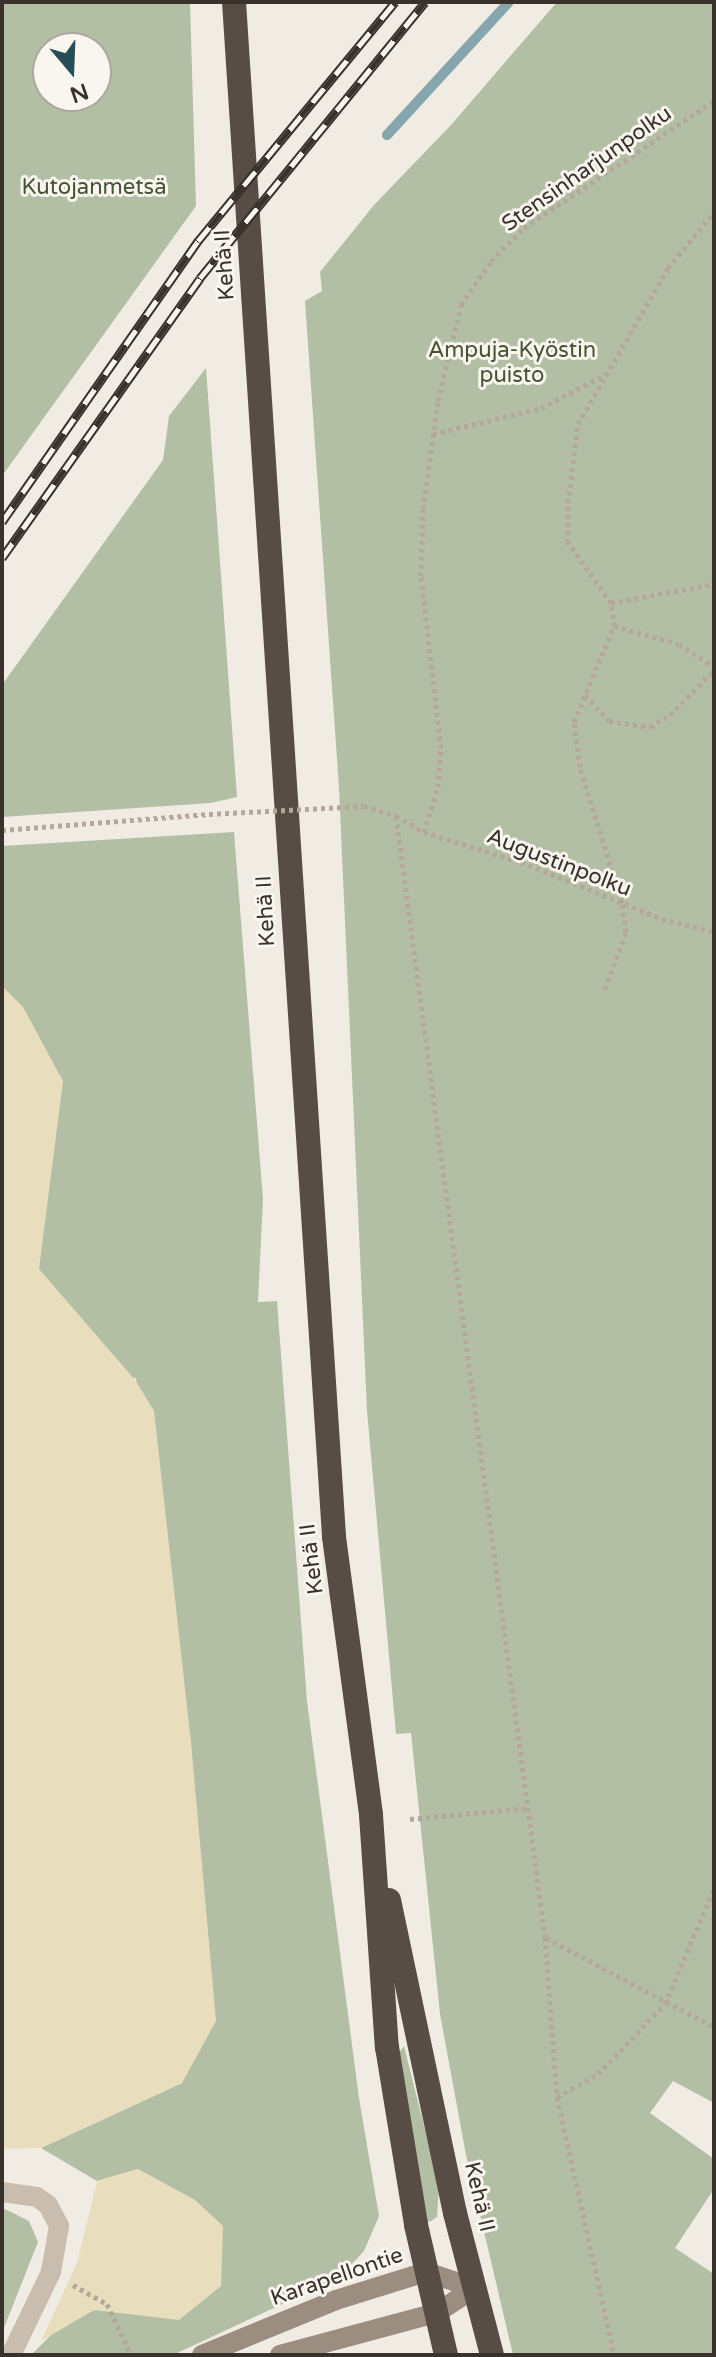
<!DOCTYPE html>
<meta charset="utf-8">
<style>
body{margin:0}
#map{position:relative;width:716px;height:2357px;overflow:hidden;background:#f1ece3;font-family:"Varela Round",sans-serif}
div>[style]{position:absolute}
[style*='--x']{left:calc(var(--x)*1px);top:calc(var(--y)*1px);width:calc(var(--w)*1px);rotate:calc(var(--a)*1deg)}
.green>*{inset:0;background:#b3bfa4}
.sand>*{inset:0;background:#e8debe}
.stream>*{height:10px;margin:-5px;padding:0 5px;transform-origin:5px;border-radius:5px;background:#85a6ac}
.path>*{height:5px;margin-top:-2.5px;transform-origin:0;background:repeating-linear-gradient(90deg,#b4a89a 0 4px,transparent 0 8px)}
.street>*{height:20px;margin:-10px;padding:0 10px;transform-origin:10px;border-radius:10px;background:#c9bdaf}
.secondary>*{height:20px;margin:-10px;padding:0 10px;transform-origin:10px;border-radius:10px;background:#9c8d81}
.highway>*{height:24px;margin:-12px;padding:0 12px;transform-origin:12px;border-radius:12px;background:#584d45}
.rail>*{height:9px;margin-top:-4.5px;transform-origin:0;background:repeating-linear-gradient(90deg,#f9f5ef 0 18px,#39312c 0 36px);box-sizing:border-box;border-block:2px solid #39312c}
.path-bridge>*{height:5px;margin-top:-2.5px;transform-origin:0;background:repeating-linear-gradient(90deg,#b4a89a 0 4px,transparent 0 8px)}
span{translate:-50% -50%;white-space:nowrap;text-align:center;line-height:1.15;-webkit-text-stroke:6px #f9f5ef;paint-order:stroke}
.street-label{font-size:22px;color:#39312c}
.park-label{font-size:22px;color:#455433}
.frame{position:absolute;inset:0;border:4px solid #39312c;pointer-events:none}
.north{position:absolute;left:32px;top:32px;width:80px;height:80px;box-sizing:border-box;background:#f9f5ef;border:2px solid #aca7a1;border-radius:50%;rotate:161deg;font-size:22px;font-weight:700;line-height:32px;text-align:center;color:#39312c}
.north::after{content:'';display:block;margin:auto;width:28px;height:36px;background:#264e56;clip-path:polygon(50% 0,100% 100%,50% 72%,0 100%)}
</style>
<div id="map">
<div class="green">
<div style="clip-path:polygon(evenodd,2px 2px,190px 2px,196px 206px,2px 476px,2px 2px,96px 48px,96px 96px,48px 96px,48px 48px,96px 48px)"></div>
<div style="clip-path:polygon(557px 2px,714px 2px,714px 2103px,673px 2081px,650px 2113px,714px 2159px,714px 2189px,675px 2248px,714px 2274px,714px 2355px,513px 2355px,466px 2155px,440px 2014px,411px 1733px,396px 1734px,367px 1411px,339px 788px,305px 301px,322px 291px,320px 272px,374px 205px,451px 125px)"></div>
<div style="clip-path:polygon(206px 368px,237px 797px,211px 803px,2px 817px,2px 685px,163px 460px,169px 416px)"></div>
<div style="clip-path:polygon(234px 832px,263px 1199px,258px 1302px,277px 1301px,307px 1701px,359px 2098px,379px 2216px,364px 2251px,340px 2277px,173px 2355px,31px 2355px,59px 2327px,107px 2304px,138px 2169px,97px 2181px,41px 2148px,182px 2083px,136px 1378px,106px 1386px,28px 1348px,2px 1046px,2px 846px)"></div>
<div style="clip-path:polygon(404px 2046px,439px 2186px,437px 2217px,431px 2221px,426px 2222px,398px 2054px)"></div>
<div style="clip-path:polygon(5px 2209px,29px 2221px,38px 2242px,2px 2333px,2px 2210px)"></div>
</div>
<div class="sand">
<div style="clip-path:polygon(2px 986px,23px 1007px,63px 1081px,39px 1269px,136px 1381px,154px 1411px,191px 1742px,216px 2021px,182px 2083px,41px 2148px,2px 2149px)"></div>
<div style="clip-path:polygon(138px 2169px,195px 2200px,223px 2226px,221px 2286px,179px 2320px,94px 2310px,41px 2341px,77px 2263px,97px 2181px)"></div>
</div>
<div class="stream">
<div style="--x:387;--y:135;--w:180;--a:-47.5"></div>
</div>
<div class="path">
<div style="--x:433;--y:434;--w:111;--a:-13.5"></div>
<div style="--x:541;--y:408;--w:74;--a:-27.3"></div>
<div style="--x:611;--y:603;--w:105;--a:-10.5"></div>
<div style="--x:614;--y:626;--w:67;--a:15.5"></div>
<div style="--x:679;--y:644;--w:42;--a:33.3"></div>
<div style="--x:585;--y:695;--w:35;--a:47"></div>
<div style="--x:609;--y:721;--w:41;--a:8.3"></div>
<div style="--x:650;--y:727;--w:23;--a:-31"></div>
<div style="--x:670;--y:715;--w:63;--a:-45.6"></div>
<div style="--x:364;--y:806;--w:34;--a:17"></div>
<div style="--x:396;--y:816;--w:1131;--a:82.43"></div>
<div style="--x:545;--y:1937;--w:160;--a:85.7"></div>
<div style="--x:557;--y:2097;--w:264;--a:77.5"></div>
<div style="--x:396;--y:816;--w:32;--a:30"></div>
<div style="--x:424;--y:832;--w:102;--a:17.2"></div>
<div style="--x:521;--y:862;--w:152;--a:22"></div>
<div style="--x:662;--y:919;--w:54;--a:14"></div>
<div style="--x:2;--y:830;--w:208;--a:-4.4"></div>
<div style="--x:424;--y:832;--w:47;--a:-72.7"></div>
<div style="--x:438;--y:787;--w:39;--a:-86"></div>
<div style="--x:441;--y:748;--w:173;--a:-96.6"></div>
<div style="--x:421;--y:576;--w:67;--a:-88.3"></div>
<div style="--x:423;--y:509;--w:109;--a:-82.1"></div>
<div style="--x:438;--y:401;--w:99;--a:-76.5"></div>
<div style="--x:461;--y:305;--w:53;--a:-55.7"></div>
<div style="--x:491;--y:261;--w:47;--a:-45"></div>
<div style="--x:524;--y:228;--w:229;--a:-33.8"></div>
<div style="--x:605;--y:989;--w:61;--a:-69.8"></div>
<div style="--x:626;--y:932;--w:29;--a:-98"></div>
<div style="--x:622;--y:903;--w:142;--a:-107.2"></div>
<div style="--x:580;--y:767;--w:45;--a:-97.6"></div>
<div style="--x:574;--y:722;--w:104;--a:-67.4"></div>
<div style="--x:614;--y:626;--w:23;--a:-97"></div>
<div style="--x:611;--y:603;--w:75;--a:-125.2"></div>
<div style="--x:568;--y:542;--w:39;--a:-90"></div>
<div style="--x:568;--y:503;--w:80;--a:-82.8"></div>
<div style="--x:578;--y:424;--w:180;--a:-60"></div>
<div style="--x:668;--y:268;--w:72;--a:-50.6"></div>
<div style="--x:410;--y:1819;--w:118;--a:-5.4"></div>
<div style="--x:546;--y:1938;--w:190;--a:27.9"></div>
<div style="--x:557;--y:2097;--w:47;--a:-29.3"></div>
<div style="--x:598;--y:2074;--w:97;--a:-46.3"></div>
<div style="--x:665;--y:2004;--w:126;--a:-67.1"></div>
<div style="--x:73;--y:2285;--w:39;--a:29"></div>
<div style="--x:107;--y:2304;--w:56;--a:64.8"></div>
</div>
<div class="street">
<div style="--x:2;--y:2192;--w:35;--a:8"></div>
<div style="--x:37;--y:2197;--w:14;--a:36"></div>
<div style="--x:48;--y:2205;--w:24;--a:62"></div>
<div style="--x:59;--y:2226;--w:47;--a:99.9"></div>
<div style="--x:51;--y:2272;--w:92;--a:115.7"></div>
</div>
<div class="secondary">
<div style="--x:202;--y:2355;--w:145;--a:-22.3"></div>
<div style="--x:336;--y:2300;--w:94;--a:-17.3"></div>
<div style="--x:426;--y:2272;--w:52;--a:18.1"></div>
<div style="--x:280;--y:2355;--w:162;--a:-15.1"></div>
<div style="--x:436;--y:2313;--w:46;--a:-32.7"></div>
</div>
<div class="highway">
<div style="--x:234;--y:2;--w:1538;--a:86.27"></div>
<div style="--x:334;--y:1537;--w:280;--a:82.4"></div>
<div style="--x:371;--y:1815;--w:233;--a:86.1"></div>
<div style="--x:387;--y:2047;--w:180;--a:80.7"></div>
<div style="--x:416;--y:2225;--w:133;--a:77"></div>
<div style="--x:389;--y:1900;--w:320;--a:78.1"></div>
<div style="--x:455;--y:2213;--w:147;--a:75.4"></div>
</div>
<div class="rail">
<div style="--x:2;--y:522;--w:343;--a:-55.1"></div>
<div style="--x:198;--y:241;--w:310;--a:-50.5"></div>
<div style="--x:2;--y:558;--w:343;--a:-54.7"></div>
<div style="--x:200;--y:278;--w:356;--a:-50.8"></div>
</div>
<div class="path-bridge">
<div style="--x:209;--y:814;--w:155;--a:-3"></div>
</div>
<div class="street-label">
<span style="left:587px;top:169px;rotate:-35deg">Stensinharjunpolku</span>
<span style="left:225px;top:265px;rotate:-94deg">Kehä II</span>
<span style="left:559px;top:863px;rotate:21deg">Augustinpolku</span>
<span style="left:266px;top:911px;rotate:-93deg">Kehä II</span>
<span style="left:312px;top:1559px;rotate:-97deg">Kehä II</span>
<span style="left:479px;top:2197px;rotate:77deg">Kehä II</span>
<span style="left:337px;top:2277px;rotate:-19deg">Karapellontie</span>
</div>
<div class="park-label">
<span style="left:94px;top:188px">Kutojanmetsä</span>
<span style="left:512px;top:363px">Ampuja-Kyöstin<br>puisto</span>
</div>
<div class="frame"></div>
<div class="north">N</div>
</div>
